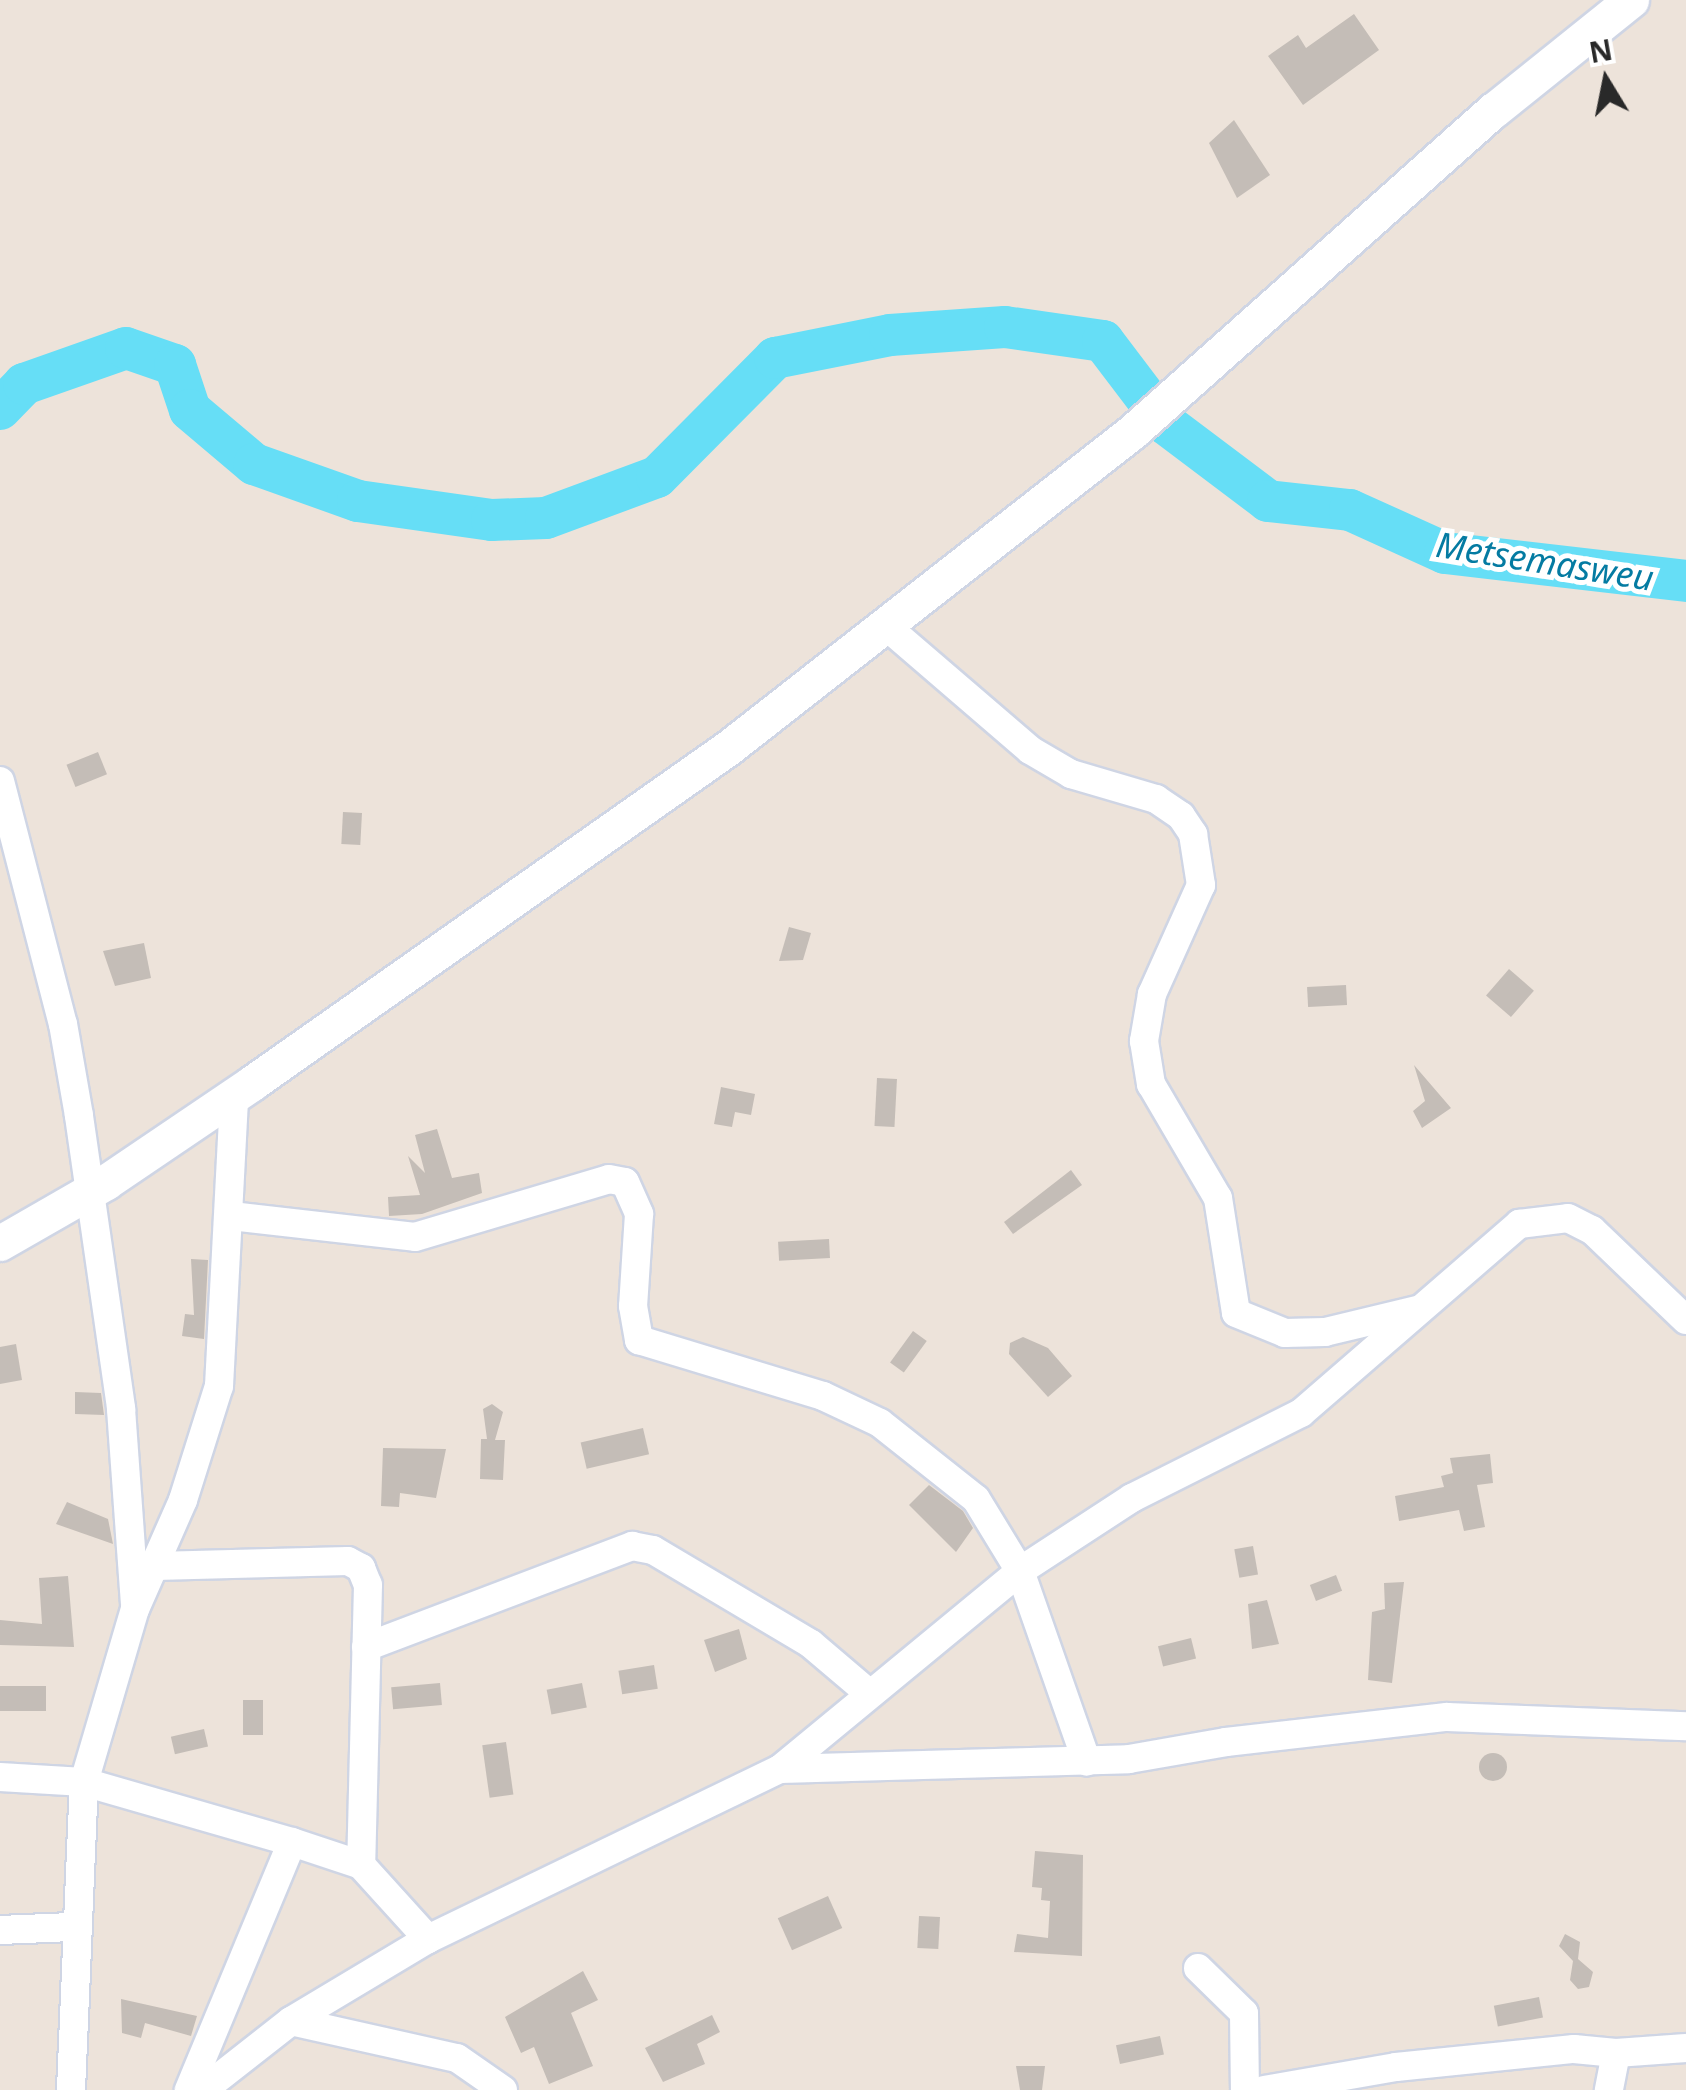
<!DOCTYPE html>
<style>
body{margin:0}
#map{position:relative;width:1686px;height:2090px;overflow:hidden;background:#ede3da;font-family:"Noto Sans",sans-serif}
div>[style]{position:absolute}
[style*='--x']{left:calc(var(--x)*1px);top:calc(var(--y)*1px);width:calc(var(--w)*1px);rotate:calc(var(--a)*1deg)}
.river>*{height:42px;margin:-21px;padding:0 21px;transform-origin:21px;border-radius:21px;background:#66def6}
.building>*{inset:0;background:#c4bdb7;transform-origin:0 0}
.round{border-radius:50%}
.roads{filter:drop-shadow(2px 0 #cfd5e4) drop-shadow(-2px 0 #cfd5e4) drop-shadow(0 2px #cfd5e4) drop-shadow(0 -2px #cfd5e4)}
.minor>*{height:28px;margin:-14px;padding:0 14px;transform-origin:14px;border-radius:14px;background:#fff}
.tertiary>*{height:35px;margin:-17.5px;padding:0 17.5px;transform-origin:17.5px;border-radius:17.5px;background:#fff}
span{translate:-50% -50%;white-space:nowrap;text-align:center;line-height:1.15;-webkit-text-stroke:10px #fff;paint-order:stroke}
.water-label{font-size:35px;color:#047ba2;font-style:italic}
.north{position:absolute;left:1556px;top:30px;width:100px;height:100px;-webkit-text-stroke:8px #fff;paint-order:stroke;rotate:350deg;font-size:28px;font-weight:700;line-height:40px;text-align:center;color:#292929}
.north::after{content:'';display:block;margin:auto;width:35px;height:45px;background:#292929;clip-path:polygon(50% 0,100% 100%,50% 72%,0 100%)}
</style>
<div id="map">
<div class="river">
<div style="--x:0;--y:409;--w:35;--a:-46"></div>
<div style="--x:24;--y:384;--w:108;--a:-19.4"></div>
<div style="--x:126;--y:348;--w:52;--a:19.1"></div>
<div style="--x:175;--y:365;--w:47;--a:71.6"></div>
<div style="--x:190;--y:410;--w:84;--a:40.2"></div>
<div style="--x:254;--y:464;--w:110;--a:19.6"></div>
<div style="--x:358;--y:501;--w:135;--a:8.1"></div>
<div style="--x:492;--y:520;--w:54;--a:-2.1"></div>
<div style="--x:546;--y:518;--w:118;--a:-20.3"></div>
<div style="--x:657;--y:477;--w:168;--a:-45.2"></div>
<div style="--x:775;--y:358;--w:117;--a:-11.3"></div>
<div style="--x:890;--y:335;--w:115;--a:-4"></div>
<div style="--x:1005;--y:327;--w:99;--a:8.1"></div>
<div style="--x:1103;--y:341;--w:104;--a:52.8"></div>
<div style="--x:1166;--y:424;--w:128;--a:37"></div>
<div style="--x:1268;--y:501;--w:82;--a:6.3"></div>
<div style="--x:1350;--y:510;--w:104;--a:24.4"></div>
<div style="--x:1445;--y:553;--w:243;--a:6.6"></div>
</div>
<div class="building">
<div style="clip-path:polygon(1354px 14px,1379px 50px,1303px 105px,1268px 56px,1298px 35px,1306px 48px)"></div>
<div style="clip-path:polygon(1234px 120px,1270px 175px,1237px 198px,1209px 143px)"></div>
<div style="left:98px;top:752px;width:24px;height:34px;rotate:68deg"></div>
<div style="left:343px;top:812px;width:19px;height:32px;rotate:3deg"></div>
<div style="clip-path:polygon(789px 927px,811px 933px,803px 960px,779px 961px)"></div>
<div style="clip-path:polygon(144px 943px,151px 978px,115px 986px,103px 951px)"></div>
<div style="left:1509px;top:969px;width:33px;height:35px;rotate:41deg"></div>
<div style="left:1346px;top:985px;width:20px;height:39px;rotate:87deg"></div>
<div style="clip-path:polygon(1414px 1065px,1451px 1108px,1422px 1128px,1413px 1111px,1425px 1101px)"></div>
<div style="left:877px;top:1078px;width:20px;height:48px;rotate:3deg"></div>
<div style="clip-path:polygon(721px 1087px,755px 1094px,751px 1115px,735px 1112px,732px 1127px,714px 1124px)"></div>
<div style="clip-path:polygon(437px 1129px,452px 1178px,479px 1173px,482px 1193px,422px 1214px,389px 1216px,388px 1197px,420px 1195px,408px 1156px,425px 1173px,415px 1135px)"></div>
<div style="clip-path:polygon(1071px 1170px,1082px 1185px,1013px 1234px,1004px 1222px)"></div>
<div style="left:829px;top:1239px;width:19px;height:51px;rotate:87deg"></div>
<div style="clip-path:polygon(191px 1259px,208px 1260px,204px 1339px,182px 1336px,185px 1314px,194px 1315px)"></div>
<div style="left:913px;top:1331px;width:17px;height:39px;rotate:36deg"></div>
<div style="clip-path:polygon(1023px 1337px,1048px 1348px,1072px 1376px,1048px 1397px,1009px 1354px,1010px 1343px)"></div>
<div style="clip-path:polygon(16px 1344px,22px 1380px,0 1384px,0 1347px)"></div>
<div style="clip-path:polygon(75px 1392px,101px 1393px,104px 1415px,75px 1414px)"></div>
<div style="clip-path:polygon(492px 1404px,503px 1412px,495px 1440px,505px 1440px,503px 1480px,480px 1479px,481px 1439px,487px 1439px,483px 1409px)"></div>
<div style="left:643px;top:1428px;width:27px;height:64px;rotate:77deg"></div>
<div style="clip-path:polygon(383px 1448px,446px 1449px,436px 1498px,400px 1493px,399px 1507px,381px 1506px)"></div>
<div style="clip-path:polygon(1490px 1454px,1493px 1483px,1477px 1485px,1485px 1527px,1464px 1531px,1459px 1510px,1399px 1521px,1395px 1496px,1444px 1487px,1441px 1476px,1453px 1473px,1450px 1458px)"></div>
<div style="clip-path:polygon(929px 1485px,963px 1511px,973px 1528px,956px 1552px,909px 1505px)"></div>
<div style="clip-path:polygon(67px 1502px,108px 1519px,113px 1544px,56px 1524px)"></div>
<div style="left:1253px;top:1546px;width:29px;height:19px;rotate:80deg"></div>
<div style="left:1336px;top:1575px;width:17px;height:28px;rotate:69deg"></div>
<div style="clip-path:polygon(68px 1576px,74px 1647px,0 1645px,0 1620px,42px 1624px,39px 1578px)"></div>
<div style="clip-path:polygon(1404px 1582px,1392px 1683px,1368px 1680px,1372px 1612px,1385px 1609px,1384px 1583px)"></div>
<div style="clip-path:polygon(1267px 1600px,1279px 1644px,1252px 1649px,1248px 1604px)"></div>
<div style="clip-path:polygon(739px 1629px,747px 1659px,715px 1672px,704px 1640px)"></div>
<div style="left:1191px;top:1638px;width:21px;height:34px;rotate:76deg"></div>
<div style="left:654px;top:1665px;width:24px;height:36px;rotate:81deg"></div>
<div style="left:440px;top:1683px;width:22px;height:49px;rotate:85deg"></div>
<div style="left:582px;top:1683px;width:25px;height:36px;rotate:79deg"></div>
<div style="left:0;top:1686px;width:46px;height:25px"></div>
<div style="left:243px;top:1700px;width:20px;height:35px"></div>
<div style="left:204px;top:1729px;width:18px;height:34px;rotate:77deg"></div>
<div style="left:506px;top:1742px;width:53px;height:24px;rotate:82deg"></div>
<div class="round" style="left:1479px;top:1753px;width:28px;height:28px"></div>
<div style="clip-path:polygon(1035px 1851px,1083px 1855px,1082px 1956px,1014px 1952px,1017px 1934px,1048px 1938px,1050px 1901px,1041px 1900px,1042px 1888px,1032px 1887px)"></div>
<div style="left:828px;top:1896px;width:35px;height:55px;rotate:66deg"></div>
<div style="left:919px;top:1916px;width:21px;height:32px;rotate:3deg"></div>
<div style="clip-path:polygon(1565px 1934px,1580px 1942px,1578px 1959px,1593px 1972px,1589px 1987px,1578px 1989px,1570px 1980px,1573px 1961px,1559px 1946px)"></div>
<div style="clip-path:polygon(583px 1971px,598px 2000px,571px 2013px,593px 2066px,549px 2084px,534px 2047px,521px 2053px,505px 2017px)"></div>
<div style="left:1539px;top:1997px;width:21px;height:46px;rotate:79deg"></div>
<div style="clip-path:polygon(121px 1999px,197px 2016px,191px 2036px,145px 2023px,141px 2038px,122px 2033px)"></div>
<div style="clip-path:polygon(712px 2015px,720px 2032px,697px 2044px,705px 2064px,663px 2082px,645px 2048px)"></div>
<div style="left:1160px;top:2036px;width:19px;height:45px;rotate:78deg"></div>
<div style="clip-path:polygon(1016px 2066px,1045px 2066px,1042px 2090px,1020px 2090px)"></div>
</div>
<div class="roads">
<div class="minor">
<div style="--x:886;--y:626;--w:190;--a:40.7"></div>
<div style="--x:1030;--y:750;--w:48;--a:30.3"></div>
<div style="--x:1071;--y:774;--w:89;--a:16.4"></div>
<div style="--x:1156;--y:799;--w:30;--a:34"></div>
<div style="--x:1181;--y:816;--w:22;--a:56"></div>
<div style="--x:1193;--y:834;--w:52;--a:81.1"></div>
<div style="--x:1201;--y:885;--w:120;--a:114.2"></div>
<div style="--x:1152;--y:994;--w:48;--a:99.7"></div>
<div style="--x:1144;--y:1041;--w:44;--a:80.8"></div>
<div style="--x:1151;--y:1084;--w:132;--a:59.6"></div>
<div style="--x:1218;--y:1198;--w:116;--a:81.1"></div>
<div style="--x:1236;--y:1313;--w:53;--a:22.2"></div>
<div style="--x:1285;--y:1333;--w:40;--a:-1.4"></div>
<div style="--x:1325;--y:1332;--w:95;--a:-13.4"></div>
<div style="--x:0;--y:781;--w:251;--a:75.5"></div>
<div style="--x:63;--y:1024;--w:93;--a:80.1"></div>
<div style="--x:79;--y:1116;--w:296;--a:81.8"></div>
<div style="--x:121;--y:1409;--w:194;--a:85.9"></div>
<div style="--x:231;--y:1216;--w:185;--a:6.5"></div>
<div style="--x:415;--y:1237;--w:202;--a:-16.6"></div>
<div style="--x:609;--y:1179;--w:16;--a:11"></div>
<div style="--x:625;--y:1182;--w:35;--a:66"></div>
<div style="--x:639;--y:1214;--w:92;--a:93.7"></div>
<div style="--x:633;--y:1306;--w:35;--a:80"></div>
<div style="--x:639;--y:1340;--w:192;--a:16.9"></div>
<div style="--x:823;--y:1396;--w:63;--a:25.3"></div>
<div style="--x:880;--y:1423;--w:122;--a:38.4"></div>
<div style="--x:976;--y:1499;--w:84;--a:58.6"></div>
<div style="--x:1020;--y:1571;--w:134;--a:-33.1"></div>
<div style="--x:1132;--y:1498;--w:189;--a:-26.7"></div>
<div style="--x:1301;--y:1413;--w:289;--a:-40.9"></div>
<div style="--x:1519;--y:1224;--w:49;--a:-7"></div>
<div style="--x:1568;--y:1218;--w:27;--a:27"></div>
<div style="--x:1592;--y:1230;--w:130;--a:43.8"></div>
<div style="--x:155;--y:1566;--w:193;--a:-1.5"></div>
<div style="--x:348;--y:1561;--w:15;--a:28"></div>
<div style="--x:361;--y:1568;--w:18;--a:68"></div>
<div style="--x:368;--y:1585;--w:280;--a:91.4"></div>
<div style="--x:366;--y:1647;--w:285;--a:-20.8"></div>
<div style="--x:632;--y:1546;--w:21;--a:11"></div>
<div style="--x:653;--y:1550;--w:184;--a:30.7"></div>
<div style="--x:811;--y:1644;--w:77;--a:40.3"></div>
<div style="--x:780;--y:1769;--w:311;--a:-39.5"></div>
<div style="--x:1020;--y:1571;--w:202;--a:70.7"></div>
<div style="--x:0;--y:1777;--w:84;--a:3.4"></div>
<div style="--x:84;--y:1782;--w:216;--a:16.1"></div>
<div style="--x:292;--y:1842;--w:269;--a:112.6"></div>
<div style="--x:292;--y:1842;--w:73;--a:18.4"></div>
<div style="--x:361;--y:1865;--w:100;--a:47.8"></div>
<div style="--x:0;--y:1930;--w:73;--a:-2.4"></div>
<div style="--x:1198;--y:1968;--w:64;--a:44.4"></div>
<div style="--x:1244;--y:2013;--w:77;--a:89.3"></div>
<div style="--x:291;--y:2021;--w:170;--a:12.6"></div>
<div style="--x:457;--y:2058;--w:56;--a:34.8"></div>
<div style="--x:1616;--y:2053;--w:70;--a:-4.1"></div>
<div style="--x:71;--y:2090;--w:308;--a:-87.6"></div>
<div style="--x:84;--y:1782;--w:180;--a:-73.6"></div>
<div style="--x:135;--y:1609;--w:119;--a:-66.2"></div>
<div style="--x:183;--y:1500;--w:120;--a:-72.5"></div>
<div style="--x:219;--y:1386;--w:290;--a:-87"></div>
<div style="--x:203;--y:2090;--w:112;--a:-38.1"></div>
<div style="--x:291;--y:2021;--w:160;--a:-30.9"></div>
<div style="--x:428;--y:1939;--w:391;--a:-25.8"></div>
<div style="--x:780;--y:1769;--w:349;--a:-1.6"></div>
<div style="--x:1129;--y:1759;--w:98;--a:-9.9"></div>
<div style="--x:1226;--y:1742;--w:222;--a:-6.5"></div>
<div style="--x:1447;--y:1717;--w:239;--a:2.2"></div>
<div style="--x:1264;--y:2090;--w:134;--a:-9.9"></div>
<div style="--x:1396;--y:2067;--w:179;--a:-5.8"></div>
<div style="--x:1574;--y:2049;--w:42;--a:5.4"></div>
<div style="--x:1616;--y:2053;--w:38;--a:101"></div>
</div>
<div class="tertiary">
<div style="--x:0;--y:1243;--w:122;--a:-29.9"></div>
<div style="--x:106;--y:1182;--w:176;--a:-34.1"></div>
<div style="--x:252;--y:1083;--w:582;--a:-35.14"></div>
<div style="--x:728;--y:748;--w:513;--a:-38.03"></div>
<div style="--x:1132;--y:432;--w:484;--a:-41.7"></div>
<div style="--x:1494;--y:110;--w:176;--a:-38.8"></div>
</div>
</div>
<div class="water-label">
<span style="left:1545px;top:561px;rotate:9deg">Metsemasweu</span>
</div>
<div class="north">N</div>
</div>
